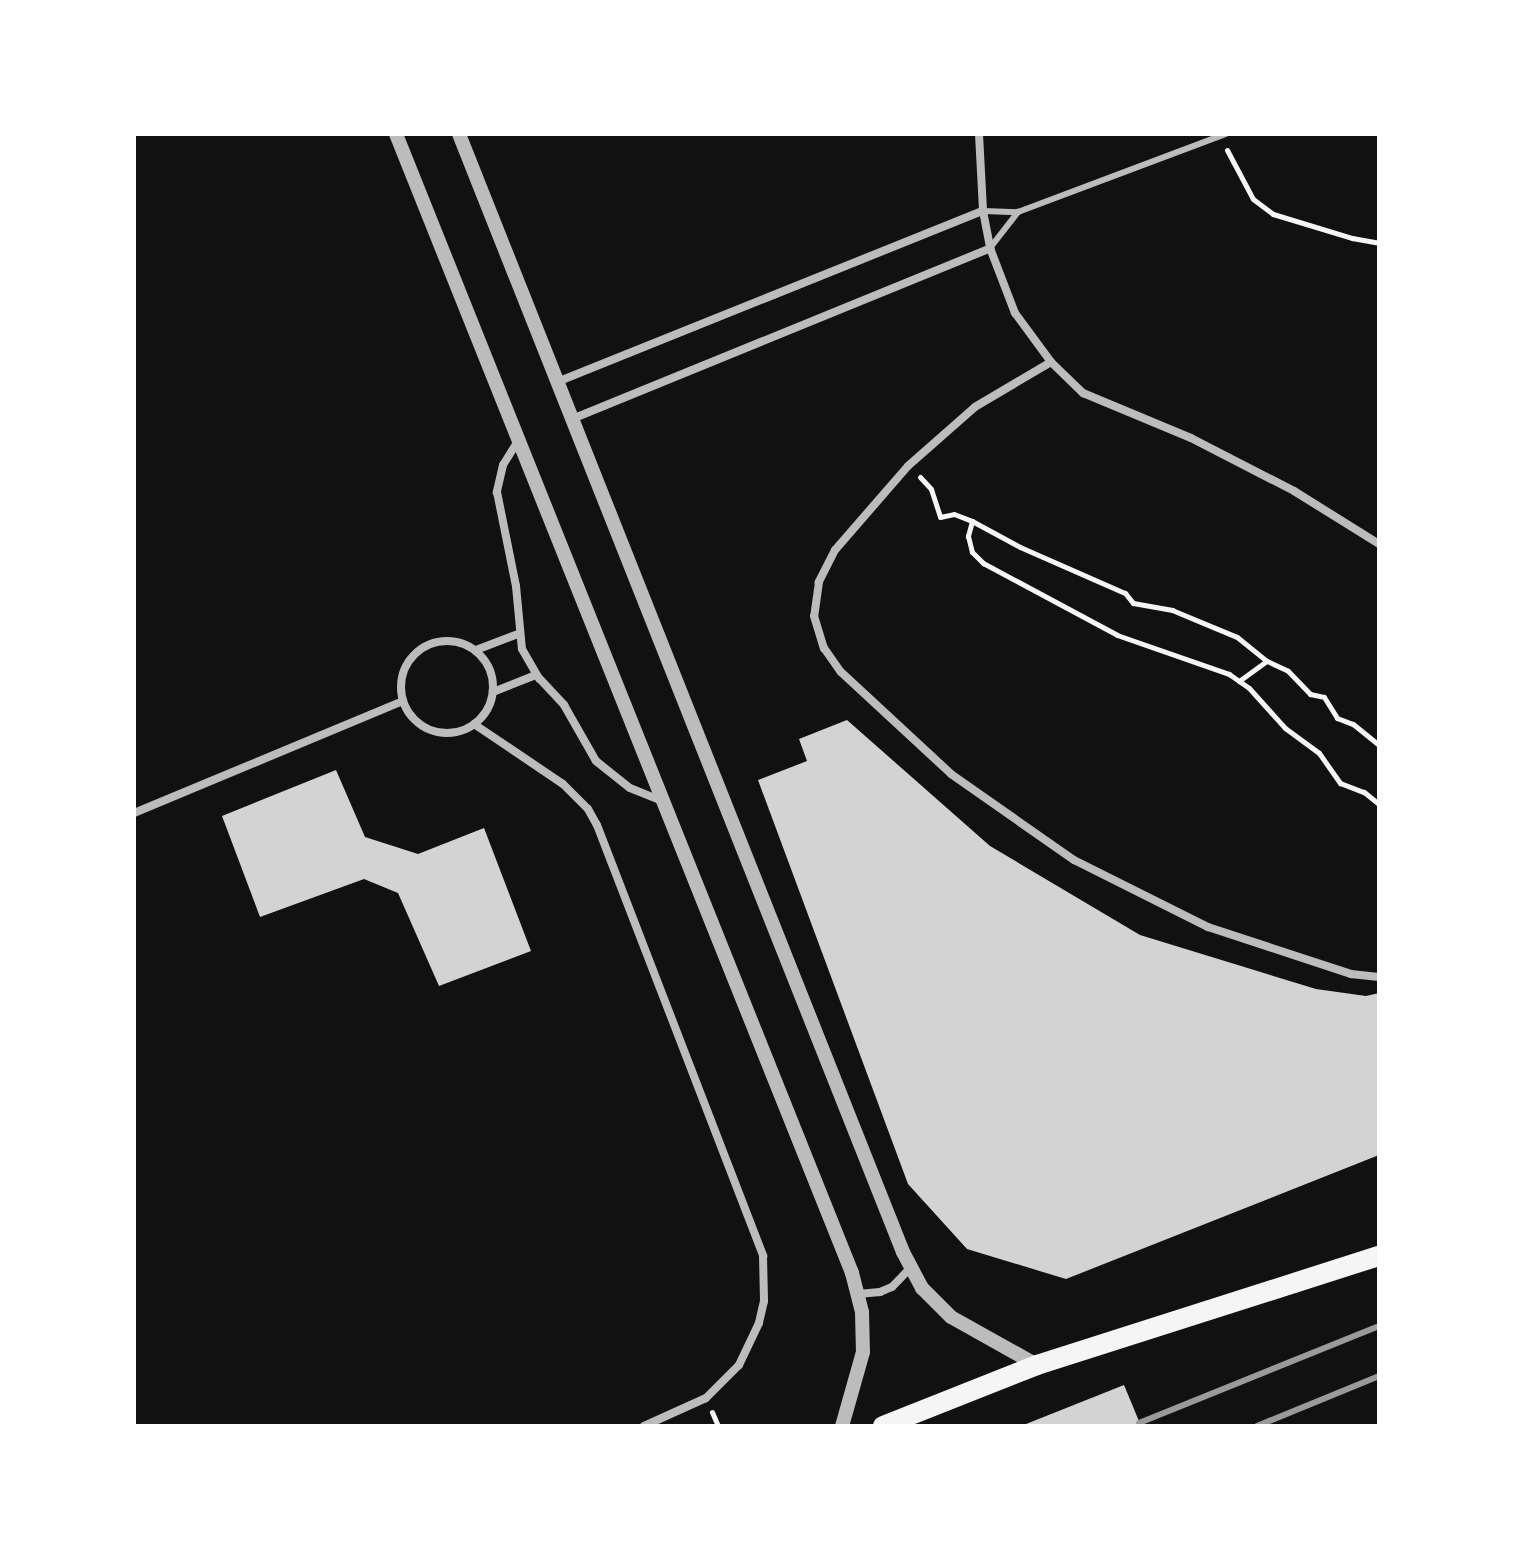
<!DOCTYPE html>
<style>
body{margin:0}
#map{position:relative;width:1513px;height:1560px;overflow:hidden;background:#111;font-family:"Golos Text",sans-serif}
div>[style]{position:absolute}
[style*='--x']{left:calc(var(--x)*1px);top:calc(var(--y)*1px);width:calc(var(--w)*1px);rotate:calc(var(--a)*1deg)}
.building>*{inset:0;background:#d3d3d3}
.path>*{height:5px;margin:-2.5px;padding:0 2.5px;transform-origin:2.5px;border-radius:2.5px;background:#f5f5f5}
.service>*{height:6px;margin:-3px;padding:0 3px;transform-origin:3px;border-radius:3px;background:#bcbcbc}
.minor>*{height:8px;margin:-4px;padding:0 4px;transform-origin:4px;border-radius:4px;background:#bcbcbc}
.minor>.ring{margin:-4px;padding:0;box-sizing:content-box;background:none;border:8px solid #bcbcbc;border-radius:50%}
.tertiary>*{height:14px;margin:-7px;padding:0 7px;transform-origin:7px;border-radius:7px;background:#bcbcbc}
.primary>*{height:20px;margin:-10px;padding:0 10px;transform-origin:10px;border-radius:10px;background:#f5f5f5}
.rail>*{height:6px;margin:-3px;padding:0 3px;transform-origin:3px;border-radius:3px;background:#9a9a9a}
span{translate:-50% -50%;white-space:nowrap;text-align:center;line-height:1.15;-webkit-text-stroke:8px #fff;paint-order:stroke}
.frame{position:absolute;inset:0;border:136px solid #fff;pointer-events:none}
</style>
<div id="map">
<div class="building">
<div style="clip-path:polygon(847px 720px,990px 846px,1140px 935px,1316px 989px,1366px 996px,1379px 993px,1379px 1155px,1066px 1279px,967px 1249px,908px 1184px,758px 780px,807px 761px,799px 739px)"></div>
<div style="clip-path:polygon(336px 770px,365px 837px,418px 854px,484px 828px,531px 951px,439px 986px,398px 893px,364px 879px,260px 917px,222px 816px)"></div>
<div style="clip-path:polygon(1124px 1385px,1141px 1426px,1021px 1426px)"></div>
</div>
<div class="path">
<div style="--x:1227;--y:150;--w:55;--a:62"></div>
<div style="--x:1253;--y:199;--w:25;--a:37"></div>
<div style="--x:1273;--y:214;--w:83;--a:16.9"></div>
<div style="--x:1352;--y:238;--w:27;--a:10"></div>
<div style="--x:920;--y:477;--w:16;--a:47"></div>
<div style="--x:931;--y:489;--w:29;--a:72"></div>
<div style="--x:940;--y:517;--w:14;--a:-12"></div>
<div style="--x:954;--y:514;--w:19;--a:21"></div>
<div style="--x:972;--y:521;--w:55;--a:28.4"></div>
<div style="--x:1020;--y:547;--w:115;--a:23.7"></div>
<div style="--x:1125;--y:593;--w:13;--a:51"></div>
<div style="--x:1133;--y:603;--w:40;--a:10"></div>
<div style="--x:1172;--y:610;--w:70;--a:22.6"></div>
<div style="--x:1237;--y:637;--w:38;--a:39"></div>
<div style="--x:1267;--y:661;--w:23;--a:25"></div>
<div style="--x:1288;--y:671;--w:32;--a:46"></div>
<div style="--x:1310;--y:694;--w:14;--a:12"></div>
<div style="--x:1324;--y:697;--w:25;--a:58"></div>
<div style="--x:1337;--y:718;--w:17;--a:21"></div>
<div style="--x:1353;--y:724;--w:33;--a:39"></div>
<div style="--x:972;--y:521;--w:16;--a:105"></div>
<div style="--x:968;--y:536;--w:16;--a:76"></div>
<div style="--x:972;--y:552;--w:16;--a:45"></div>
<div style="--x:983;--y:563;--w:152;--a:28.2"></div>
<div style="--x:1117;--y:635;--w:119;--a:19.2"></div>
<div style="--x:1229;--y:674;--w:24;--a:35"></div>
<div style="--x:1249;--y:688;--w:54;--a:48"></div>
<div style="--x:1285;--y:728;--w:42;--a:36.3"></div>
<div style="--x:1319;--y:753;--w:37;--a:55"></div>
<div style="--x:1340;--y:783;--w:26;--a:21"></div>
<div style="--x:1364;--y:792;--w:19;--a:39"></div>
<div style="--x:1239;--y:681;--w:34;--a:-36"></div>
<div style="--x:712;--y:1412;--w:15;--a:67"></div>
</div>
<div class="service">
<div style="--x:983;--y:211;--w:35;--a:2"></div>
<div style="--x:1018;--y:212;--w:222;--a:-20.6"></div>
<div style="--x:990;--y:248;--w:46;--a:-52.1"></div>
</div>
<div class="minor">
<div style="--x:979;--y:134;--w:77;--a:87"></div>
<div style="--x:983;--y:211;--w:38;--a:79"></div>
<div style="--x:990;--y:248;--w:70;--a:69"></div>
<div style="--x:1015;--y:313;--w:61;--a:53.7"></div>
<div style="--x:1051;--y:362;--w:45;--a:44.1"></div>
<div style="--x:1083;--y:393;--w:117;--a:22.6"></div>
<div style="--x:1191;--y:438;--w:116;--a:27.2"></div>
<div style="--x:1294;--y:491;--w:100;--a:31.9"></div>
<div style="--x:1051;--y:362;--w:88;--a:149.4"></div>
<div style="--x:975;--y:407;--w:89;--a:138.6"></div>
<div style="--x:908;--y:466;--w:111;--a:131"></div>
<div style="--x:835;--y:550;--w:36;--a:117"></div>
<div style="--x:819;--y:582;--w:34;--a:98"></div>
<div style="--x:814;--y:616;--w:34;--a:73"></div>
<div style="--x:824;--y:648;--w:29;--a:55"></div>
<div style="--x:841;--y:672;--w:150;--a:42.8"></div>
<div style="--x:951;--y:774;--w:150;--a:35"></div>
<div style="--x:1074;--y:860;--w:150;--a:26.6"></div>
<div style="--x:1208;--y:927;--w:151;--a:18.2"></div>
<div style="--x:1351;--y:974;--w:28;--a:6"></div>
<div style="--x:557;--y:382;--w:459;--a:-21.9"></div>
<div style="--x:572;--y:419;--w:452;--a:-22.2"></div>
<div style="--x:518;--y:441;--w:28;--a:122"></div>
<div style="--x:503;--y:465;--w:28;--a:103"></div>
<div style="--x:497;--y:492;--w:96;--a:78.6"></div>
<div style="--x:516;--y:586;--w:63;--a:84.6"></div>
<div style="--x:522;--y:649;--w:34;--a:60"></div>
<div style="--x:539;--y:678;--w:37;--a:47"></div>
<div style="--x:564;--y:705;--w:64;--a:60.3"></div>
<div style="--x:596;--y:761;--w:43;--a:38.5"></div>
<div style="--x:630;--y:788;--w:35;--a:22"></div>
<div class="ring" style="left:401px;top:641px;width:84px;height:84px"></div>
<div style="--x:476;--y:650;--w:45;--a:-20.9"></div>
<div style="--x:493;--y:692;--w:46;--a:-21.6"></div>
<div style="--x:474;--y:724;--w:107;--a:34"></div>
<div style="--x:563;--y:784;--w:35;--a:45"></div>
<div style="--x:588;--y:809;--w:18;--a:61"></div>
<div style="--x:597;--y:825;--w:462;--a:68.9"></div>
<div style="--x:763;--y:1256;--w:45;--a:88.7"></div>
<div style="--x:764;--y:1301;--w:23;--a:103"></div>
<div style="--x:759;--y:1323;--w:47;--a:115.5"></div>
<div style="--x:739;--y:1365;--w:47;--a:135"></div>
<div style="--x:706;--y:1398;--w:68;--a:155.7"></div>
<div style="--x:134;--y:813;--w:291;--a:-22.6"></div>
<div style="--x:858;--y:1294;--w:22;--a:-5"></div>
<div style="--x:880;--y:1292;--w:13;--a:-23"></div>
<div style="--x:892;--y:1287;--w:28;--a:-46"></div>
</div>
<div class="tertiary">
<div style="--x:396;--y:134;--w:1227;--a:68.18"></div>
<div style="--x:852;--y:1273;--w:40;--a:75.6"></div>
<div style="--x:862;--y:1312;--w:40;--a:88.6"></div>
<div style="--x:863;--y:1352;--w:77;--a:105.8"></div>
<div style="--x:459;--y:134;--w:1203;--a:68.34"></div>
<div style="--x:903;--y:1252;--w:41;--a:62.2"></div>
<div style="--x:922;--y:1288;--w:41;--a:45"></div>
<div style="--x:951;--y:1317;--w:98;--a:29.2"></div>
</div>
<div class="primary">
<div style="--x:883;--y:1426;--w:166;--a:-21.6"></div>
<div style="--x:1037;--y:1365;--w:359;--a:-17.7"></div>
</div>
<div class="rail">
<div style="--x:1139;--y:1423;--w:259;--a:-22"></div>
<div style="--x:1257;--y:1426;--w:132;--a:-22.3"></div>
</div>
<div class="frame"></div>
</div>
